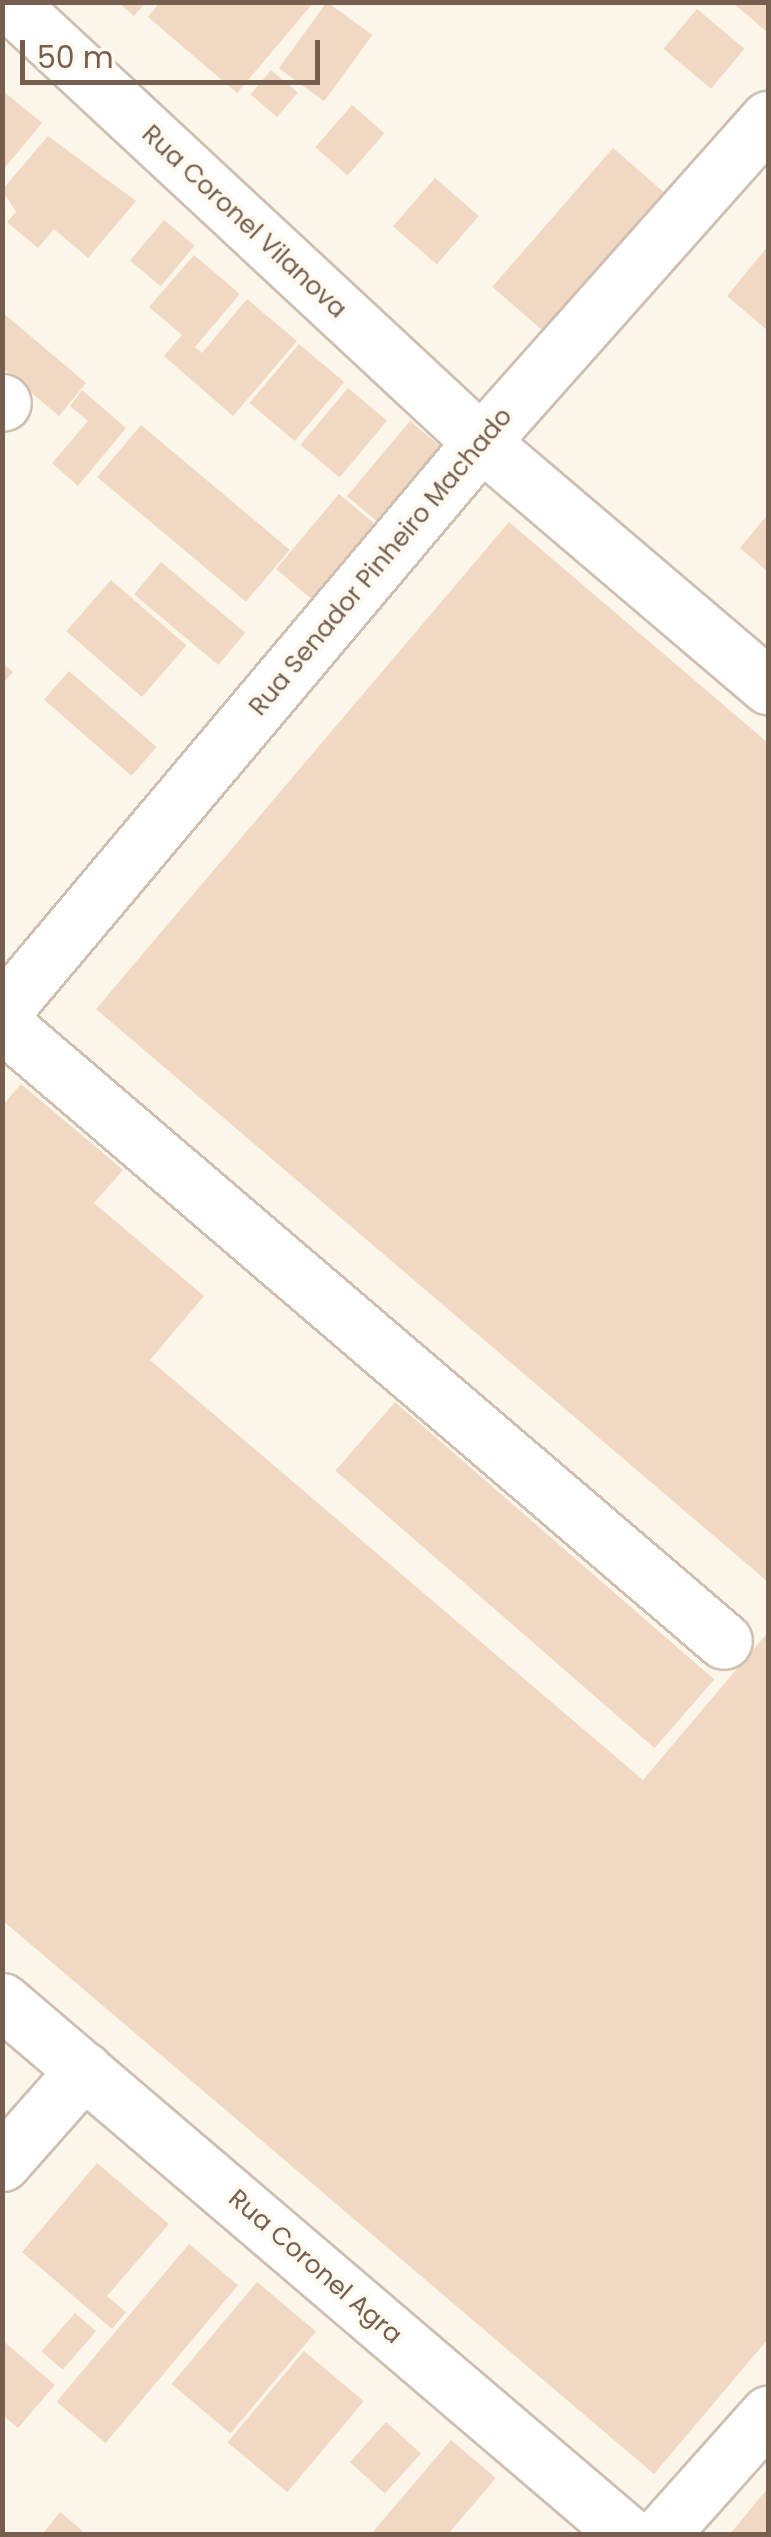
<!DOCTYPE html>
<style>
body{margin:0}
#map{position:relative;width:771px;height:2537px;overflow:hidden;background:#fcf6ea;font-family:Poppins,sans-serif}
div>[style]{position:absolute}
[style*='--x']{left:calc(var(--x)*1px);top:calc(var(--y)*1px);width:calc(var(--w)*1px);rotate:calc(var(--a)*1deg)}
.building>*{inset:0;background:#f0d8c3;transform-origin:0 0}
.roads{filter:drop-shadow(2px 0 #cebfb0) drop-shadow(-2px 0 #cebfb0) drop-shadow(0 2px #cebfb0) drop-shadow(0 -2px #cebfb0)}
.minor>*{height:55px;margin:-27.5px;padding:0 27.5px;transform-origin:27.5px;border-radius:27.5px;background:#fff}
span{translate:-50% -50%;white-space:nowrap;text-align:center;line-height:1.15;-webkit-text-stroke:8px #fefaf1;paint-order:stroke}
.street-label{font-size:25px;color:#765f4e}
.frame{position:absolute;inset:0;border:5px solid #765f4e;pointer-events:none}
.scale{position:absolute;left:20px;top:40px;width:300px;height:45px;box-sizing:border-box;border:5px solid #765f4e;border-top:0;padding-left:12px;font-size:30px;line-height:35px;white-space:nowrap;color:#765f4e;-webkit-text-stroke:8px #fefaf1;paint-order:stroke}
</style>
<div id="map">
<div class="building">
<div style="clip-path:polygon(118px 2px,146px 2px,134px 16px)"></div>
<div style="clip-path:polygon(160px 2px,314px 2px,237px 93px,148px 17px)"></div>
<div style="left:327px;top:2px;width:56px;height:82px;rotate:36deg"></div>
<div style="clip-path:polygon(732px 2px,768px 2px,768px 33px)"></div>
<div style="left:697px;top:9px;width:62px;height:52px;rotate:40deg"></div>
<div style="left:271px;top:70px;width:35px;height:32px;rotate:40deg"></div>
<div style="clip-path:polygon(2px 90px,42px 123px,2px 171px)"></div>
<div style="left:352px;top:105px;width:43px;height:56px;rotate:41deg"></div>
<div style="clip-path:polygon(48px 136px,136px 201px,88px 258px,54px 229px,38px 248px,7px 222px,16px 212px,2px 190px)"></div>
<div style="left:613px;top:148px;width:72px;height:184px;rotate:41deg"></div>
<div style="left:435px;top:178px;width:58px;height:64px;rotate:41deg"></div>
<div style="left:164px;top:220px;width:40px;height:53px;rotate:40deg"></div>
<div style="clip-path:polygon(768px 246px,768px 331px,727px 296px)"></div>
<div style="clip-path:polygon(194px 255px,240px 294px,195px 347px,202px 353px,247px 299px,297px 341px,233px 416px,164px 356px,182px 335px,149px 307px)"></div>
<div style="clip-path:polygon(2px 312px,86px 383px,59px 416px,2px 368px)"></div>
<div style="left:299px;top:344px;width:59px;height:77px;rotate:40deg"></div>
<div style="left:348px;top:388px;width:51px;height:74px;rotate:40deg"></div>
<div style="clip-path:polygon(82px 390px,126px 428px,78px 486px,52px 463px,88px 421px,70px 406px)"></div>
<div style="left:410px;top:421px;width:60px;height:98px;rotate:40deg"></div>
<div style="left:141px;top:425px;width:194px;height:68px;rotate:40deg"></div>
<div style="left:339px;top:494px;width:62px;height:98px;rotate:40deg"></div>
<div style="clip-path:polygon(768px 514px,768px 572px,740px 548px)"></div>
<div style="clip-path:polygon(509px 522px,768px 743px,768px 1582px,96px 1009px)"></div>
<div style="left:161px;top:562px;width:110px;height:42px;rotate:40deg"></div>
<div style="left:111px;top:580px;width:100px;height:68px;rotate:41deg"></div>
<div style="clip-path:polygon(2px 663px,13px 672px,2px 685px)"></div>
<div style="left:69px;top:671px;width:116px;height:38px;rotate:41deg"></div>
<div style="clip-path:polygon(21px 1084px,123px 1170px,94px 1203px,204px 1296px,150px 1360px,643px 1780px,768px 1632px,768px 2339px,654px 2474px,2px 1920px,2px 1106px)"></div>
<div style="left:395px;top:1402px;width:423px;height:91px;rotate:41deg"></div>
<div style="clip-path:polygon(97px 2163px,169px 2224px,107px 2296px,126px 2312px,112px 2329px,22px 2252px)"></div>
<div style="left:189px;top:2244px;width:64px;height:206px;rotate:40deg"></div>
<div style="left:257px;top:2282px;width:77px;height:133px;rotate:40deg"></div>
<div style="left:75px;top:2313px;width:28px;height:51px;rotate:41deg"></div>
<div style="clip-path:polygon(2px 2340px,55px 2385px,18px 2428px,2px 2415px)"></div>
<div style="left:304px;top:2351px;width:78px;height:119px;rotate:40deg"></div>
<div style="left:386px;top:2422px;width:47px;height:54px;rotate:42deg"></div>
<div style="clip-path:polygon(451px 2440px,496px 2478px,448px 2534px,371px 2534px)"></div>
<div style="clip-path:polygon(768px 2488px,768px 2534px,730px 2534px)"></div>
<div style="clip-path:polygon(60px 2512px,83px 2531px,80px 2534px,44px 2532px)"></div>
</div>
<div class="roads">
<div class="minor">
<div style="--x:8;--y:2;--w:646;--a:42.93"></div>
<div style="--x:481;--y:442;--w:377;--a:40.4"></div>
<div style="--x:2;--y:402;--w:1;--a:45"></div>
<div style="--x:2;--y:1012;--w:745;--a:-49.96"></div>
<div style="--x:481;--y:442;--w:432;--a:-48.4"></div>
<div style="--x:2;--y:1023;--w:950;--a:40.56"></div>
<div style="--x:2;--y:2001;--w:821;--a:40.46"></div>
<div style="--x:2;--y:2163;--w:124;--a:-48.6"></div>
<div style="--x:661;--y:2534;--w:161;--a:-48.3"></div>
</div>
</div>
<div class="street-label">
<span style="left:244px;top:222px;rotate:43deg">Rua Coronel Vilanova</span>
<span style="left:381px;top:562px;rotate:-50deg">Rua Senador Pinheiro Machado</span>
<span style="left:315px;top:2267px;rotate:41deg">Rua Coronel Agra</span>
</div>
<div class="frame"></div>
<div class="scale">50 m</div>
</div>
